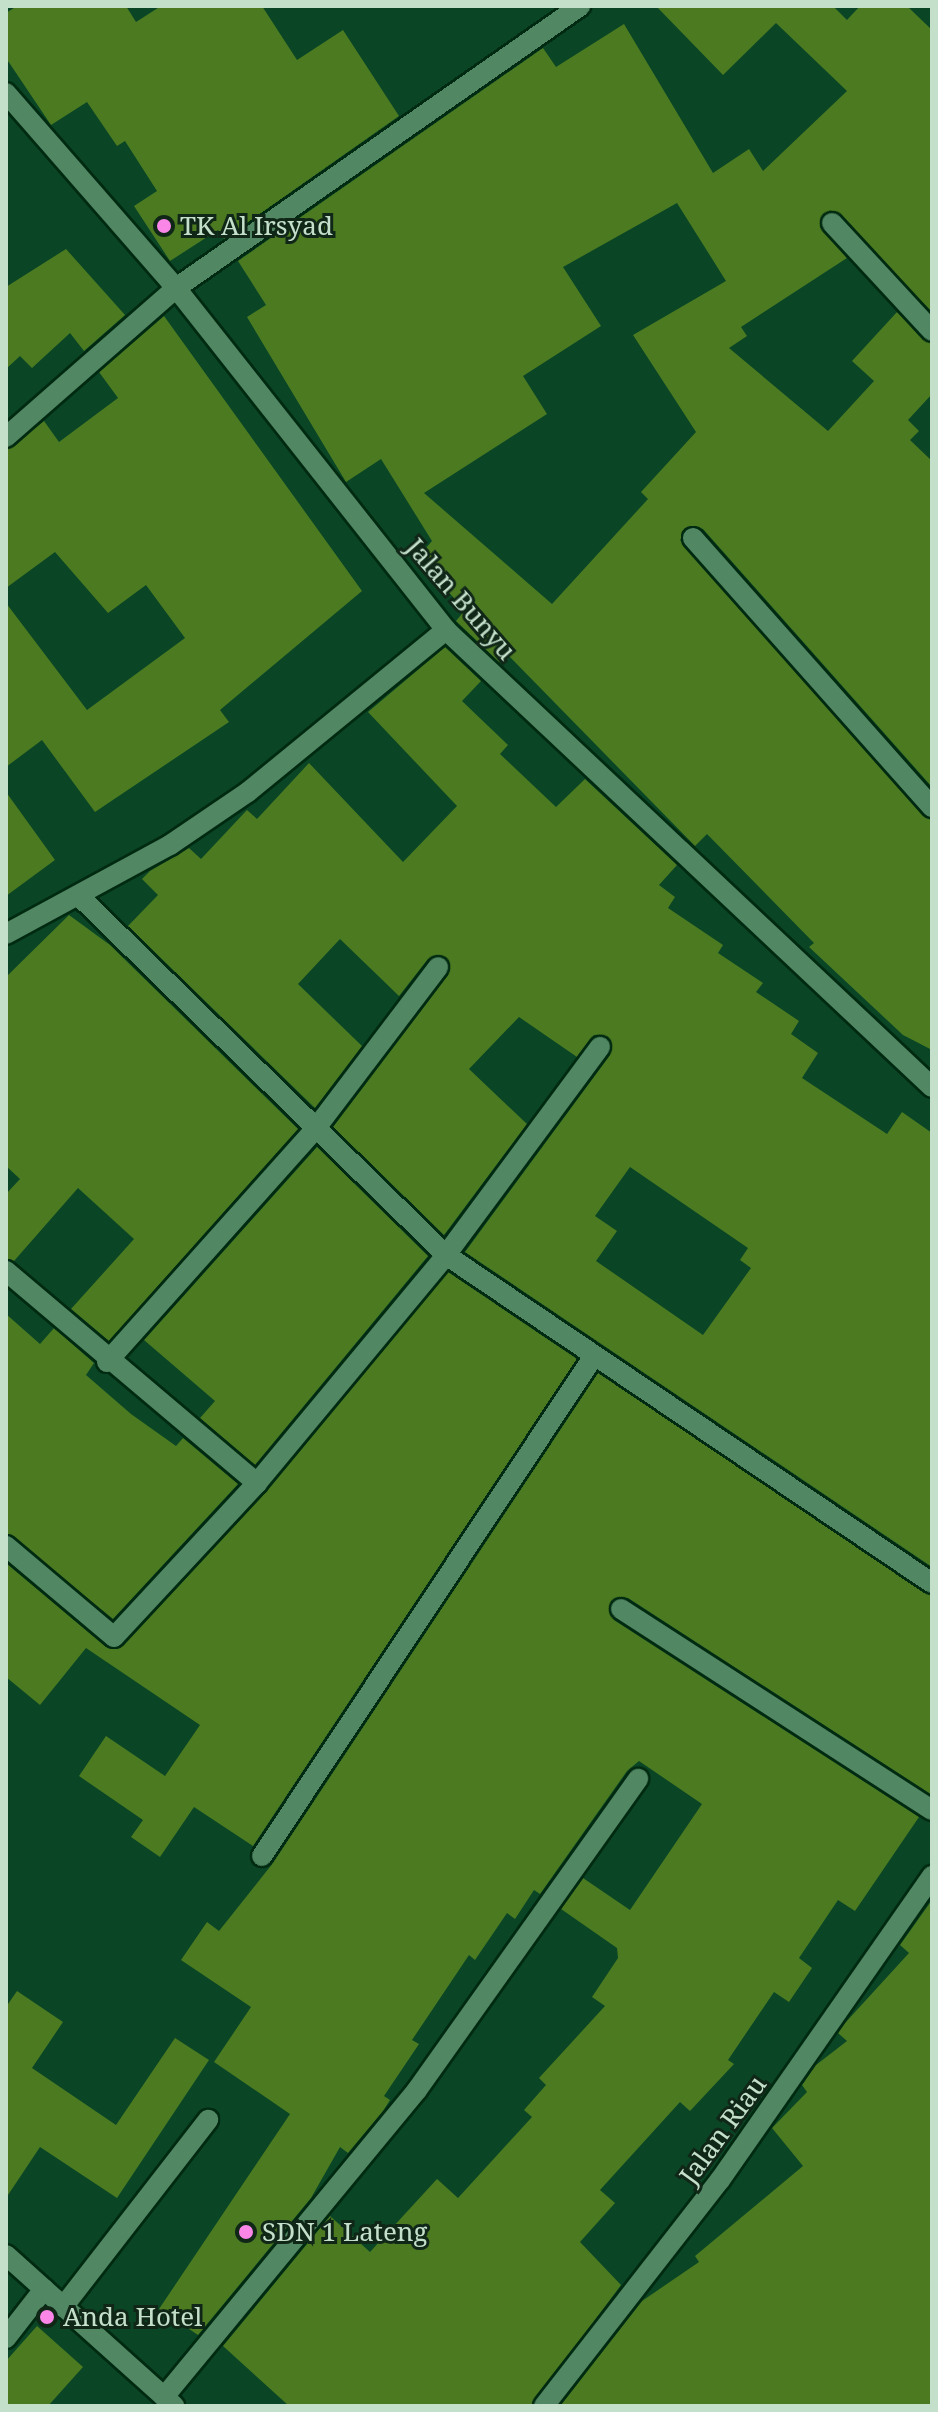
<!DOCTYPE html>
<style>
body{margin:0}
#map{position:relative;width:938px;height:2412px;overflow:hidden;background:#0a4625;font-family:"Noto Serif",serif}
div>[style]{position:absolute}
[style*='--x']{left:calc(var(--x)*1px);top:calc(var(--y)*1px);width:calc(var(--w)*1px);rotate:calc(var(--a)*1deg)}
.building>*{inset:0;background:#4b7a20}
.roads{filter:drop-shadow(2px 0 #002a11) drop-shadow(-2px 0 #002a11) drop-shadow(0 2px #002a11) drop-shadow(0 -2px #002a11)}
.lane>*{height:20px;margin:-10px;padding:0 10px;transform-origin:10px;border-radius:10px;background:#518762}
.street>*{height:20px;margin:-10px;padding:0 10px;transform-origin:10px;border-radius:10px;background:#518762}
.secondary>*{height:20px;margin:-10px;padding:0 10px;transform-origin:10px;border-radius:10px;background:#518762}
.dots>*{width:22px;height:22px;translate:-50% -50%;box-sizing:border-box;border:4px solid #102718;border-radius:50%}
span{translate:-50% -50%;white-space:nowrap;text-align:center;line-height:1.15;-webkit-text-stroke:6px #102718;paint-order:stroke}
.poi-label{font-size:26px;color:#c4e0cb}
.left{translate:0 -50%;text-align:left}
.street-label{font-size:26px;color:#c4e0cb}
.frame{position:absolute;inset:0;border:8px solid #c4e0cb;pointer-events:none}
</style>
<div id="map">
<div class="building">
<div style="clip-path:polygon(17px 6px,126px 6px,136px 22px,161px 6px,262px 6px,297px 60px,343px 30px,399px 116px,224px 239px,218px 230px,170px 261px,134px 206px,157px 191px,125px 141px,117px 146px,87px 102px,51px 125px,6px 58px,6px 13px)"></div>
<div style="clip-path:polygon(evenodd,656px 6px,833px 6px,847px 20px,860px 6px,907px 6px,932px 30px,932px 312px,830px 210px,820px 227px,847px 258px,741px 327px,747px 336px,729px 348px,828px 431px,874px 381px,852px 361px,897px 312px,932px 344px,932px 394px,908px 420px,919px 431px,910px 440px,932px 461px,932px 787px,703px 529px,690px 526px,680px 540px,932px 820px,932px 1050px,903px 1035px,809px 947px,814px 943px,707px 834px,695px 846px,507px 654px,499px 662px,456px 621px,465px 610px,417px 558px,432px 541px,381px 459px,346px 482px,247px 317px,266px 305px,238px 261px,543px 48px,556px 67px,624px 24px,713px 173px,749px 149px,763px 171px,847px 91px,776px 23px,723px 75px,656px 6px,677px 203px,726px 281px,633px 335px,696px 432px,641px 492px,648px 499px,552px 604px,424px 493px,547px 414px,523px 376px,601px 326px,563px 267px,677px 203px)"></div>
<div style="clip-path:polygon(66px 249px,125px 315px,84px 351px,70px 333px,32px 368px,20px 356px,6px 369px,6px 287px)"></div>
<div style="clip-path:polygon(164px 316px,362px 591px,220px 710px,229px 722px,95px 812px,42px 740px,6px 767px,6px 603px,87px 710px,185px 638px,146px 585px,108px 613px,55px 552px,6px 588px,6px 450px,44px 421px,59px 442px,118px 398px,99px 372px)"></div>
<div style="clip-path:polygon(evenodd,445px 647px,481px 681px,462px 701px,508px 745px,500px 754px,556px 807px,585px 779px,677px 865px,659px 885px,675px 897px,668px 908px,723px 945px,718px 953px,763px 983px,756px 992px,799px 1021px,791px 1034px,818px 1053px,802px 1078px,887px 1134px,902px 1112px,932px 1133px,932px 1567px,465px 1252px,610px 1055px,608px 1037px,594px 1035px,577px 1057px,519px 1017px,469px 1069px,527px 1124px,444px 1235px,333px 1127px,448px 975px,446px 957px,428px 959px,399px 996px,340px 939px,298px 984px,362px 1046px,315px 1108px,128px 926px,158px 895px,142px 879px,150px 871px,189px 848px,201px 859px,247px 810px,257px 819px,309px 763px,403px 862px,457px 806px,368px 712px,445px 647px,630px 1167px,748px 1248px,740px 1260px,751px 1268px,703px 1335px,596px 1261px,617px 1231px,595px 1216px,630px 1167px)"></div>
<div style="clip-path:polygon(6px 792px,55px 860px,6px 896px)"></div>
<div style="clip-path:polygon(69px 915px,110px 945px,298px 1129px,109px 1341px,71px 1309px,134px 1239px,78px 1188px,14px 1261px,6px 1258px,6px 1194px,20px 1179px,6px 1166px,6px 977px)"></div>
<div style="clip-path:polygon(317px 1147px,428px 1256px,255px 1465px,200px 1418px,215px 1401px,144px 1340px)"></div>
<div style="clip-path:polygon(448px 1272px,577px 1359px,253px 1846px,194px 1807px,160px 1857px,131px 1837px,143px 1820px,79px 1776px,106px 1736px,165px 1776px,200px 1725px,86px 1648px,40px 1705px,6px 1677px,6px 1563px,106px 1647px,123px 1646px,267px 1491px)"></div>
<div style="clip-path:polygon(6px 1314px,40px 1344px,54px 1328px,94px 1363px,86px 1375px,131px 1414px,176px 1446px,183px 1438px,238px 1484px,113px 1619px,6px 1533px)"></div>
<div style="clip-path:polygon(598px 1373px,932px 1596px,932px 1795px,628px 1598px,611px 1601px,614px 1620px,919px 1817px,855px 1911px,838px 1900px,799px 1958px,812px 1968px,789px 2002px,774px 1992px,728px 2060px,734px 2064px,690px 2111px,680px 2102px,600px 2190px,615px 2203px,580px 2242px,621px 2285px,531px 2406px,289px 2406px,223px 2346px,330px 2216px,370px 2252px,437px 2179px,458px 2198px,532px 2117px,524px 2110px,546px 2085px,539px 2078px,605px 2006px,592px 1997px,618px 1958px,617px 1948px,561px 1909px,583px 1878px,630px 1910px,702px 1804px,639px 1761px,627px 1771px,540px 1894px,534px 1890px,515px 1919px,507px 1913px,475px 1960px,469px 1955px,412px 2040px,419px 2044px,384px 2096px,390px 2100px,383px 2111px,348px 2153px,340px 2147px,311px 2198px,198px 2335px,159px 2309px,290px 2114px,214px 2062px,251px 2007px,181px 1960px,207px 1922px,219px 1931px,273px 1863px)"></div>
<div style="clip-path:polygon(932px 1900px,932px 2406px,560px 2406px,642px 2301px,699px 2262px,695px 2256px,803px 2166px,772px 2128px,807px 2092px,802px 2085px,816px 2065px,847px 2041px,838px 2033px,845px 2023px,909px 1953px,900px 1945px)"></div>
<div style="clip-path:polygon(17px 1991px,63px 2022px,32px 2068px,116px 2125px,175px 2038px,209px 2060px,117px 2198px,40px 2147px,6px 2198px,6px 2007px)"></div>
<div style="clip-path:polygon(37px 2326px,83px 2367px,48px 2406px,6px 2406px,6px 2361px)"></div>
</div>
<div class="roads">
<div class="lane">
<div style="--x:63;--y:2307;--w:237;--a:-52.2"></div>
</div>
<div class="street">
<div style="--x:6;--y:93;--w:259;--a:48.9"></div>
<div style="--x:176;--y:288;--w:436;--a:51.7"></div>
<div style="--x:446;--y:630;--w:667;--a:43.24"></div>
<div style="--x:832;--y:223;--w:147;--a:47.2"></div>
<div style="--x:6;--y:437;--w:226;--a:-41.2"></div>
<div style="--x:176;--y:288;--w:493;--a:-34.9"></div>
<div style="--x:693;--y:538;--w:360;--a:48.4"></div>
<div style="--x:80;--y:897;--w:512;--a:44.37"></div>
<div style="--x:446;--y:1255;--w:586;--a:34.02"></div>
<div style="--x:6;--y:934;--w:187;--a:-28.5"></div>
<div style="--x:170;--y:845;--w:94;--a:-34.2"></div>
<div style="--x:248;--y:792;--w:256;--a:-39.3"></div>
<div style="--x:6;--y:1271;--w:329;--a:40.2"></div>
<div style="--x:107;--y:1362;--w:314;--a:-48.2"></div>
<div style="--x:316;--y:1128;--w:202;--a:-52.8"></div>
<div style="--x:6;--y:1546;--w:141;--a:40.1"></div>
<div style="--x:114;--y:1637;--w:210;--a:-47.1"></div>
<div style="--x:257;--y:1483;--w:296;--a:-50.3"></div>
<div style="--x:446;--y:1255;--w:259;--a:-53.5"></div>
<div style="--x:621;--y:1609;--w:370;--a:32.9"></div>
<div style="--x:262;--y:1856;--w:600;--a:-56.42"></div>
<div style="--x:6;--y:2338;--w:62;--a:-52.2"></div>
<div style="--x:164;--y:2397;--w:398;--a:-50.5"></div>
<div style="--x:417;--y:2090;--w:382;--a:-54.6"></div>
<div style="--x:544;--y:2406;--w:286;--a:-52.1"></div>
<div style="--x:720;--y:2180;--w:371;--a:-55.1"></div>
</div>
<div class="secondary">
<div style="--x:6;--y:2255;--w:226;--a:41.9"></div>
</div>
</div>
<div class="dots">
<div style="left:164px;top:226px;background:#fa87e8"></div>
<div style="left:246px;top:2232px;background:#fa87e8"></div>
<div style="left:47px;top:2317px;background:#fa87e8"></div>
</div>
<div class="poi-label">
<span class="left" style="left:180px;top:226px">TK Al Irsyad</span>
<span class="left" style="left:262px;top:2232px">SDN 1 Lateng</span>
<span class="left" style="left:63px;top:2317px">Anda Hotel</span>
</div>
<div class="street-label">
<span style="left:461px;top:599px;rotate:49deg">Jalan Bunyu</span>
<span style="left:723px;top:2130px;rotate:-54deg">Jalan Riau</span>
</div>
<div class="frame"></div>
</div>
